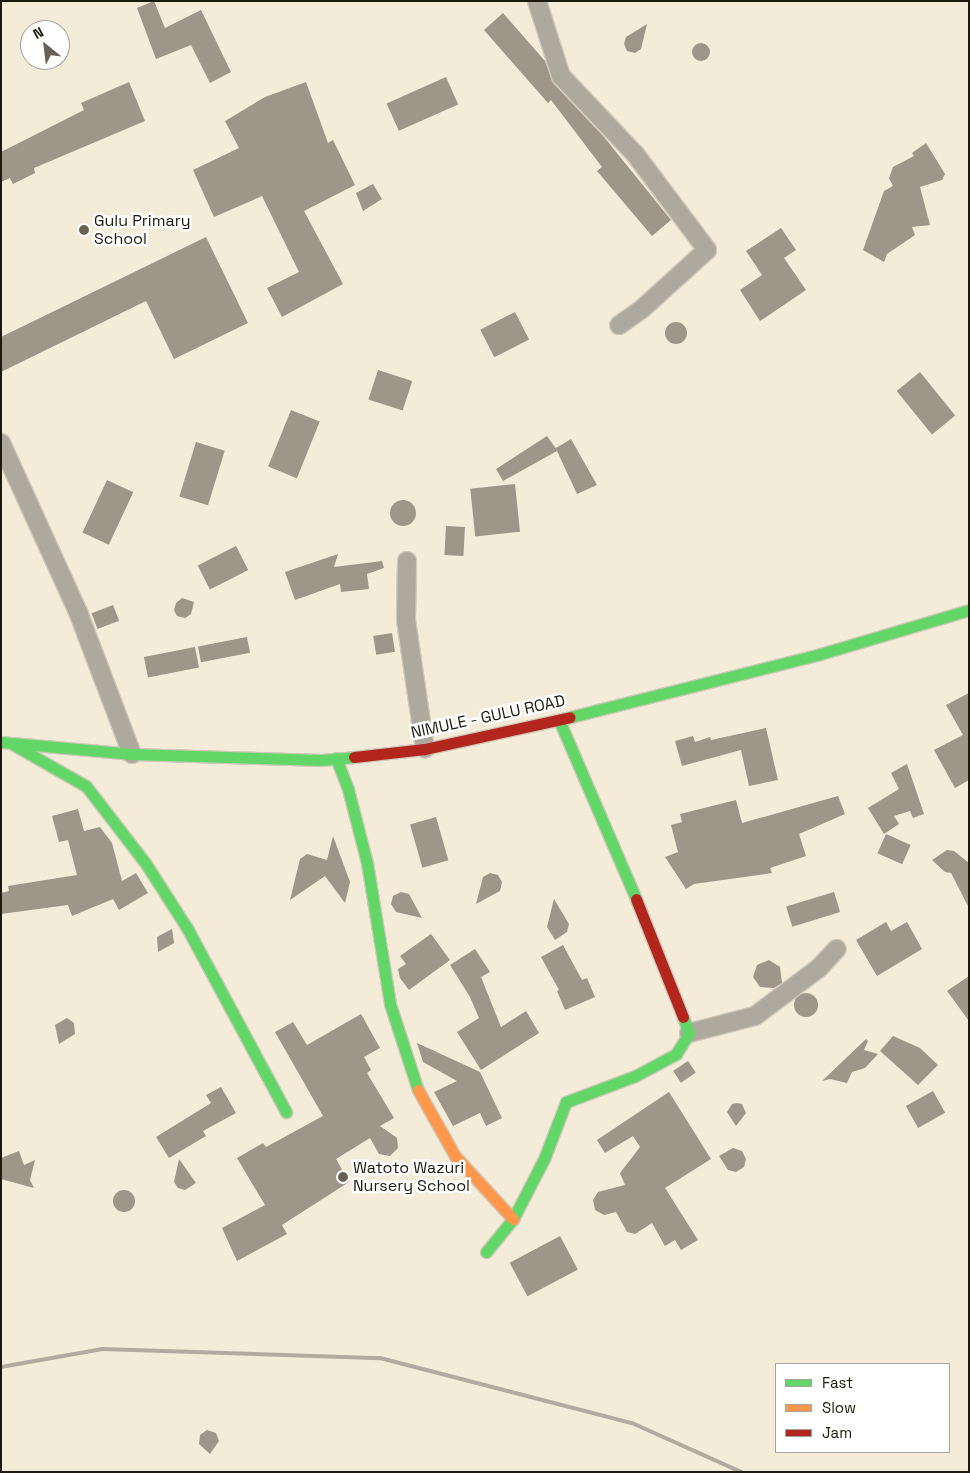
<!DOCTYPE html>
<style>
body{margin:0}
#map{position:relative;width:970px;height:1473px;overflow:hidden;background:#f4ebd9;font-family:"Space Grotesk",sans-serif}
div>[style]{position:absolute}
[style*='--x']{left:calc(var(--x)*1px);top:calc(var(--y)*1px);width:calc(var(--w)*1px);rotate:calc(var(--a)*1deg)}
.building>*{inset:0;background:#9d9689;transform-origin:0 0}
.round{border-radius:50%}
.roads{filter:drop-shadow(1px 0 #cfc9bb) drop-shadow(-1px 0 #cfc9bb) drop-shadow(0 1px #cfc9bb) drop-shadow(0 -1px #cfc9bb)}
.street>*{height:18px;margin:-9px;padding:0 9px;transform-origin:9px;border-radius:9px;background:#aea99d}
.fast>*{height:11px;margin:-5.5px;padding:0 5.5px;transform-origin:5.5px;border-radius:5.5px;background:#63d668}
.slow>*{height:11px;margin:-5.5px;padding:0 5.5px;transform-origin:5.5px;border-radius:5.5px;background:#ff974d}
.jam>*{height:11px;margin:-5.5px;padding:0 5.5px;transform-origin:5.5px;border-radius:5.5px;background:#b3261e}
.rail>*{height:4px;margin:-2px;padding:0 2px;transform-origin:2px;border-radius:2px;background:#b3ab9f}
.dots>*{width:14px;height:14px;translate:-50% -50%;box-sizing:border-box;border:2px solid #fff;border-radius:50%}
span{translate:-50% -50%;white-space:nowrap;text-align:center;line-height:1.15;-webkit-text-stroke:5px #fff;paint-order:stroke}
.poi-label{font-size:16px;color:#1e190d}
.left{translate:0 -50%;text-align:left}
.street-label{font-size:16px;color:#1e190d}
.frame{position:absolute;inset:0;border:2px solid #1e190d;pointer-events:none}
.legend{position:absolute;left:775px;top:1363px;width:175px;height:90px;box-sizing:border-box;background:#fff;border:1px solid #a5a39e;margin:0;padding:6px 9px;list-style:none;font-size:15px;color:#1e190d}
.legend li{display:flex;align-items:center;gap:10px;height:25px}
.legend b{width:25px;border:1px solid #a5a39e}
.north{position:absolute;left:20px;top:20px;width:50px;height:50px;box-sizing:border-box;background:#fff;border:1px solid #a5a39e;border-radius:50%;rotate:331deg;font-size:14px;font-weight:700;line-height:20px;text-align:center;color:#1e190d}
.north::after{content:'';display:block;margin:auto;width:18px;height:22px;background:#696254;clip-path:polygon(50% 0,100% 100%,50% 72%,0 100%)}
</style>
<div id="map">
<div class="building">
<div style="clip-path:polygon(154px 1px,165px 28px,201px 10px,231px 72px,210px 83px,191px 45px,156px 59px,137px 8px)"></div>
<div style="clip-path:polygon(503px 13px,545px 61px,553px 83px,604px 137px,671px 220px,652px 236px,597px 171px,602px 167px,551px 100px,548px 103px,484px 30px)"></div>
<div style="clip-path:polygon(647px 24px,641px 49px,635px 53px,627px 51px,624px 44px,626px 37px)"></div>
<div class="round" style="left:692px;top:43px;width:18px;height:18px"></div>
<div style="left:446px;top:77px;width:30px;height:65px;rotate:66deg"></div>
<div style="clip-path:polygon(129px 82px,145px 121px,34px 168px,35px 173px,13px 184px,10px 178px,1px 182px,1px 152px,84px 110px,81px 103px)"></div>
<div style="clip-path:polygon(306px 82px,328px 143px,333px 140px,355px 185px,304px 211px,343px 284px,282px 317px,267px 288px,299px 272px,262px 196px,214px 217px,193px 170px,239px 148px,225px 121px,265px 97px)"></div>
<div style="clip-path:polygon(926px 143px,945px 174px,942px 180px,920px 187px,930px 225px,912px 227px,915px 235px,887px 254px,884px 262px,863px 250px,884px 191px,893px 186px,889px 178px,893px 167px,914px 156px,912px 153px)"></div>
<div style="clip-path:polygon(373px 184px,382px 199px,363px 211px,356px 193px)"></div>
<div style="clip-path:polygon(781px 228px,796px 250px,784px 258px,806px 290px,760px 321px,740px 290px,762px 275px,746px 251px)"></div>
<div style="clip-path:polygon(206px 237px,248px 323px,174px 359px,146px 301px,1px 372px,1px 337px)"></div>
<div style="left:515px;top:312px;width:31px;height:39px;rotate:63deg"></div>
<div class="round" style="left:665px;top:322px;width:22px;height:22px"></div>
<div style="left:378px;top:370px;width:36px;height:31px;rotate:18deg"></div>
<div style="left:920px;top:372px;width:56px;height:30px;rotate:51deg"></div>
<div style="left:291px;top:410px;width:31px;height:61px;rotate:22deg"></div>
<div style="clip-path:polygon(547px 436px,557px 450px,556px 448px,571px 439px,597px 485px,577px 494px,557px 451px,503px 481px,496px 469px)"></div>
<div style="left:196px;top:442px;width:30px;height:57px;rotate:17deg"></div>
<div style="left:107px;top:480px;width:29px;height:58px;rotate:25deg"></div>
<div style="left:515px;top:484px;width:48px;height:45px;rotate:84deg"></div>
<div class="round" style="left:390px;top:500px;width:26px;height:26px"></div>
<div style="left:446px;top:526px;width:19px;height:29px;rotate:3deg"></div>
<div style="left:236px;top:546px;width:27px;height:43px;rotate:63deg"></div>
<div style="clip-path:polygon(338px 554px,334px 567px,382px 561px,384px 568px,367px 574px,369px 589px,341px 592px,340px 584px,295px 600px,285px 572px)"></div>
<div style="clip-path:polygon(182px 598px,194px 602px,191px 614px,185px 618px,177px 616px,174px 610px,176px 603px)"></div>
<div style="left:113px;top:605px;width:17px;height:23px;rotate:69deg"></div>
<div style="left:392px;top:633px;width:19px;height:19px;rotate:81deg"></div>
<div style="left:247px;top:637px;width:16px;height:50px;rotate:79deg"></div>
<div style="left:195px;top:647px;width:21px;height:52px;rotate:79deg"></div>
<div style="clip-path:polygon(969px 693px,969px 780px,955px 788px,934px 750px,963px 735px,946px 705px)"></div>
<div style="clip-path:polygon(766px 728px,778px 780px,749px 786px,741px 750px,682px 766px,675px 741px,693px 736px,695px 742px,710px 737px,711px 740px)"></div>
<div style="clip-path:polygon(907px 764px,924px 814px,913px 818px,910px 811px,894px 816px,899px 824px,884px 834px,868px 808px,899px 789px,891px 773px)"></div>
<div style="clip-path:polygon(838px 796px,845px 814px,799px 834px,806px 856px,770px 868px,772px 873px,694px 884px,686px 889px,665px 857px,678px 852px,671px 825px,682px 822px,680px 814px,736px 800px,742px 823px)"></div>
<div style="clip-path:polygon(78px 809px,84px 831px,100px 827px,112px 843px,122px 881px,136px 873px,148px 893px,119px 910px,113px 899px,72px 916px,68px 905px,1px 914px,1px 893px,9px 891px,8px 886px,77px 875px,68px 840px,59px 842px,52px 816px)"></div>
<div style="left:436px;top:817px;width:45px;height:27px;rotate:74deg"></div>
<div style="left:886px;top:834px;width:27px;height:21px;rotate:24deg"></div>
<div style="clip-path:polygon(333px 836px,350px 882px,345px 903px,325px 876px,290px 900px,300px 859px,307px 854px,327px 860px)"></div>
<div style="clip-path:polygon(947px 850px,954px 851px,969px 863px,969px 908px,951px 873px,945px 872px,932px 860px)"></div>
<div style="clip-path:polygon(490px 873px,498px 875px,502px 882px,500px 891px,476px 904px,483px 877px)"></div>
<div style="clip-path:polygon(401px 892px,409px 894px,422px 918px,396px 912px,391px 904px,393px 896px)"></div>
<div style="left:834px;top:892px;width:21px;height:50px;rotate:73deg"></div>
<div style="clip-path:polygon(554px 899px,569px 924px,567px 932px,555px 940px,547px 927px)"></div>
<div style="clip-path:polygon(886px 922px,891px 931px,907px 922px,922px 949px,877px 976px,856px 940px)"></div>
<div style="clip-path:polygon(172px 929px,174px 943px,158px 952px,157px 937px)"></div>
<div style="clip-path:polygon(431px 934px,450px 960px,409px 990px,400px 978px,398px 969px,406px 964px,400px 956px)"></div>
<div style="clip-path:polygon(563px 945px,582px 980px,587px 978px,595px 997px,565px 1010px,557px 991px,559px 990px,541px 957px)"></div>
<div style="clip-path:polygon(475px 949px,490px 972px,481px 977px,501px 1027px,526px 1011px,539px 1033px,481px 1070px,457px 1032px,479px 1018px,470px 997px,450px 965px)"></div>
<div style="clip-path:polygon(769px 960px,780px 967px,782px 983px,774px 988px,760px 987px,753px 977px,757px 965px)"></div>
<div style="clip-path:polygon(969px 976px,969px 1021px,947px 991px)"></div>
<div class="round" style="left:794px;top:993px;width:24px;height:24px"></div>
<div style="clip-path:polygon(361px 1014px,380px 1048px,364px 1057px,371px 1070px,367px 1073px,394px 1118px,380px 1126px,397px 1138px,398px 1148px,390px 1156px,379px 1154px,370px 1138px,336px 1159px,349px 1182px,282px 1225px,287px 1234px,237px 1261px,222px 1228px,265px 1205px,237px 1158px,263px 1143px,266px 1147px,323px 1116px,275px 1032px,293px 1022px,307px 1045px)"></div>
<div style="clip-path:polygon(67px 1018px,74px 1023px,75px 1034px,59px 1044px,55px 1025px)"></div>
<div style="clip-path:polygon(893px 1036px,920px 1048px,938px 1065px,918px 1085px,880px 1051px)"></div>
<div style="clip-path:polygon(866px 1039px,868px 1041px,864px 1050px,878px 1054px,865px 1068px,852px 1072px,847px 1083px,830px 1079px,822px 1081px)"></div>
<div style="clip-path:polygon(417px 1043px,480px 1072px,502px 1118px,486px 1126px,480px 1113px,453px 1126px,434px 1092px,457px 1081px,423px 1062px)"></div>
<div style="left:688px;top:1061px;width:14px;height:18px;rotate:56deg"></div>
<div style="clip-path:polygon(221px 1087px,236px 1113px,203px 1131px,206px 1136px,169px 1158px,156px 1137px,211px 1103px,206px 1095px)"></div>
<div style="left:933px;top:1091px;width:25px;height:31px;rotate:61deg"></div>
<div style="clip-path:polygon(669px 1092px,711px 1159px,665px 1188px,698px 1240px,681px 1250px,675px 1240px,665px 1246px,652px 1223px,635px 1234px,627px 1232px,616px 1212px,604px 1215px,595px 1210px,593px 1200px,598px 1192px,625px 1185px,620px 1173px,640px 1147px,633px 1136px,605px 1153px,597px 1140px)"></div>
<div style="clip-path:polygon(737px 1103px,742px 1104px,746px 1113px,736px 1126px,727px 1112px,732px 1104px)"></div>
<div style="clip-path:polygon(733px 1148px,742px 1151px,746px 1159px,744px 1167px,736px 1172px,728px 1170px,719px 1156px)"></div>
<div style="clip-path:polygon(19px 1151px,24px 1165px,35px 1160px,30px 1180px,34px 1188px,1px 1179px,1px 1158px)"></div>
<div style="clip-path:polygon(179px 1159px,196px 1183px,185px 1190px,178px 1188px,174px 1182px)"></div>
<div class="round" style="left:113px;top:1190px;width:22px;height:22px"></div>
<div style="left:560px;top:1236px;width:38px;height:57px;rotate:62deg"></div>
<div style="clip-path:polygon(207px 1430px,216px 1433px,219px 1441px,210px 1454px,199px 1444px,200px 1435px)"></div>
</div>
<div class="roads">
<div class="street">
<div style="--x:537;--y:1;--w:79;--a:72.3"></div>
<div style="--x:561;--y:76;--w:108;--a:46.5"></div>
<div style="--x:635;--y:154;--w:120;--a:53.1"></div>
<div style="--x:707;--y:250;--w:88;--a:137.8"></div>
<div style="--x:642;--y:309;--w:28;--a:145"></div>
<div style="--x:1;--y:443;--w:186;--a:65.5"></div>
<div style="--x:78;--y:612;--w:152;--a:69.2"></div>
<div style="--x:407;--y:561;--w:59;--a:91"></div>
<div style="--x:406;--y:620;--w:130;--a:81.6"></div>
<div style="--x:689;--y:1033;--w:68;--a:-14.4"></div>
<div style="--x:755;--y:1016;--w:80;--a:-36.9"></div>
<div style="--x:819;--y:968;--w:26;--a:-47"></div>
</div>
<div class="fast">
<div style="--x:570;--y:717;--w:255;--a:-14.1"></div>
<div style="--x:817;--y:655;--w:159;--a:-16.5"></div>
<div style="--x:559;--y:720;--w:195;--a:66.7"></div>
<div style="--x:1;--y:742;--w:132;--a:5.2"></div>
<div style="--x:132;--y:754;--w:189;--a:1.8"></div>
<div style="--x:321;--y:760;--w:33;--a:-5"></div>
<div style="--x:14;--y:745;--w:83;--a:29.7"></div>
<div style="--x:86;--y:786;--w:98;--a:52.4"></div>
<div style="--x:146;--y:864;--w:76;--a:57.4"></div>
<div style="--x:187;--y:928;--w:209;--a:61.7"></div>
<div style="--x:336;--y:758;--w:33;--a:69"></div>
<div style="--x:348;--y:789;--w:76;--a:75.6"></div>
<div style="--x:367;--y:863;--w:143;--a:80.7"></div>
<div style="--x:390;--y:1004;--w:90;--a:72"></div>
<div style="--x:486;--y:1252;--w:43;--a:-50.7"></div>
<div style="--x:513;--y:1219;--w:68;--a:-62.7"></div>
<div style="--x:544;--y:1159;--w:61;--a:-68.9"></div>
<div style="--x:566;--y:1102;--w:74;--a:-20.6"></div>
<div style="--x:635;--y:1076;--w:47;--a:-28.2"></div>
<div style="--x:676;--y:1054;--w:25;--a:-58"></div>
<div style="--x:689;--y:1033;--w:17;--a:-111"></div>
</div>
<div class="slow">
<div style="--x:418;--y:1090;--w:76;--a:60.7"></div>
<div style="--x:455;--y:1156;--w:86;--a:47.4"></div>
</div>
<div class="jam">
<div style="--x:354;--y:757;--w:71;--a:-6.4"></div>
<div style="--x:425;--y:749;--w:148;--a:-12.4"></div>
<div style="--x:636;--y:899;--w:127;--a:68.3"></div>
</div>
</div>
<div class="rail">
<div style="--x:1;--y:1367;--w:103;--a:-10.1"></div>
<div style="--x:102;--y:1349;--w:278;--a:1.9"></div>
<div style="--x:380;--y:1358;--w:260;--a:14.5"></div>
<div style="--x:632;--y:1423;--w:120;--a:24.2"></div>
</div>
<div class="dots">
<div style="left:84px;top:230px;background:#696254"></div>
<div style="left:343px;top:1177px;background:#696254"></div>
</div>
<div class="poi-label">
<span class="left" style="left:94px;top:230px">Gulu Primary<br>School</span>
<span class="left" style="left:353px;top:1177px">Watoto Wazuri<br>Nursery School</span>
</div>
<div class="street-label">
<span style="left:488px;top:717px;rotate:-12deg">NIMULE - GULU ROAD</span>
</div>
<div class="frame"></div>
<ul class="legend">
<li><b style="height:6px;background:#63d668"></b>Fast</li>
<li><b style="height:6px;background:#ff974d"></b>Slow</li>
<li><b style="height:6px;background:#b3261e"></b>Jam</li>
</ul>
<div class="north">N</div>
</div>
